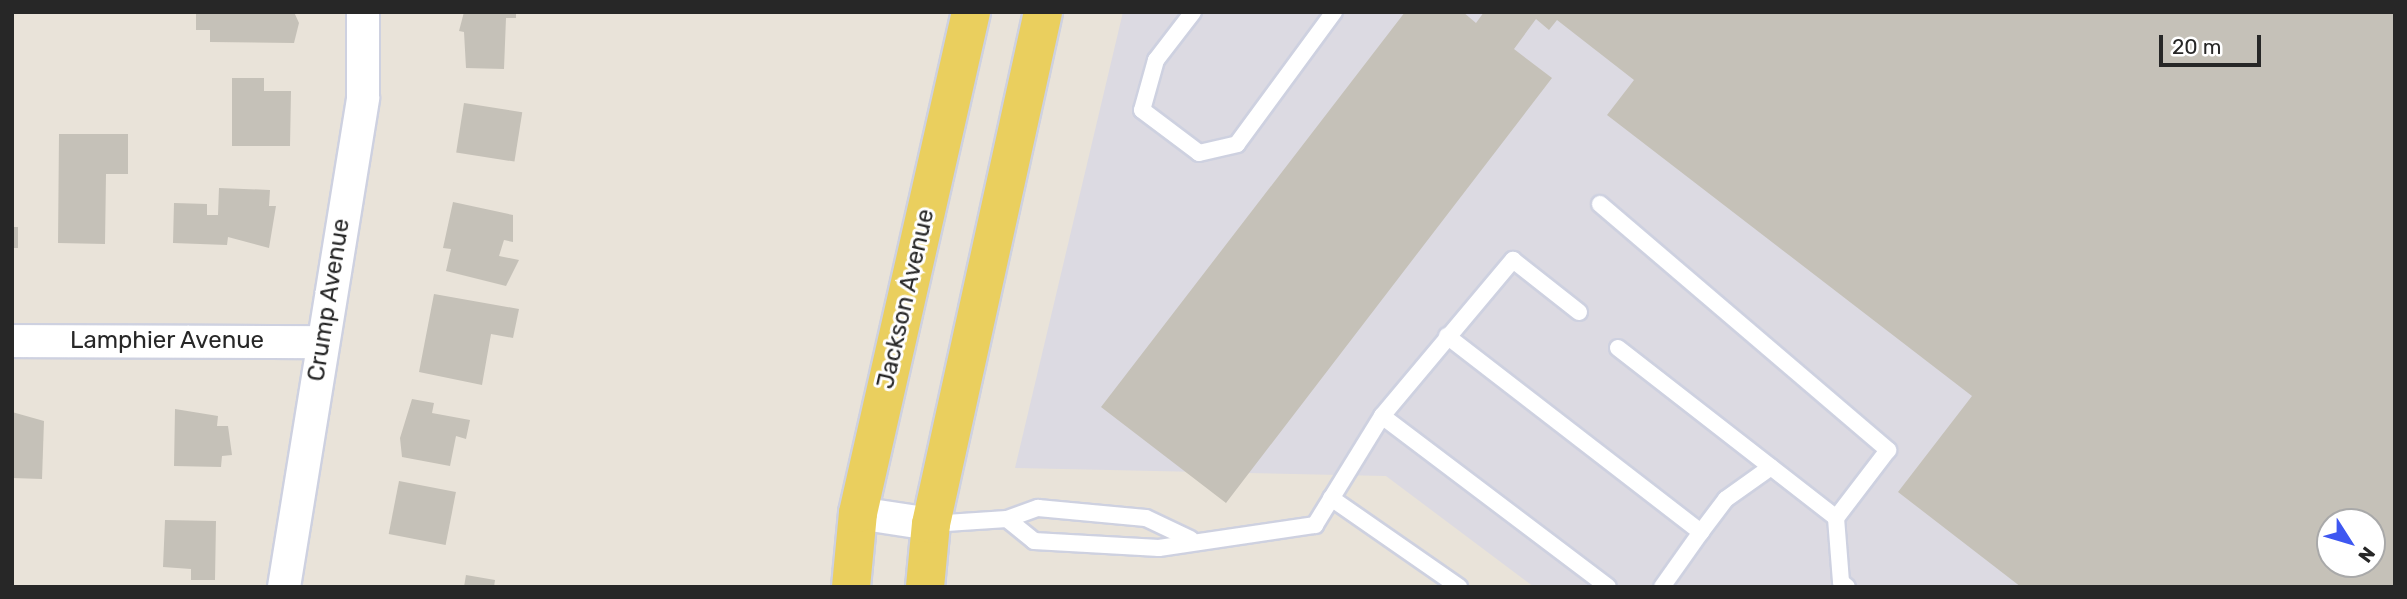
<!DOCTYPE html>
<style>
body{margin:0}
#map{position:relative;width:2407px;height:599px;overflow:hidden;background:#e9e3d9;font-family:Rubik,sans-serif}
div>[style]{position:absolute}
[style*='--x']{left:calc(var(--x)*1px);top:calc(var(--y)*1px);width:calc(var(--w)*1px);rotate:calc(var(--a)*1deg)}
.industrial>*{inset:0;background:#dcdae2}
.building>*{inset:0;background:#c5c1b8;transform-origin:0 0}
.roads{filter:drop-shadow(2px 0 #ced1e0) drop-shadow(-2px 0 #ced1e0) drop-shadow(0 2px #ced1e0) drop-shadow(0 -2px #ced1e0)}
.service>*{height:16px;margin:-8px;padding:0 8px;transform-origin:8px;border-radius:8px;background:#fff}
.minor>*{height:32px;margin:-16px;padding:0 16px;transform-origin:16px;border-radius:16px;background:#fff}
.primary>*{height:38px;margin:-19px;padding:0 19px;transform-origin:19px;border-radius:19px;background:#eacf5e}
span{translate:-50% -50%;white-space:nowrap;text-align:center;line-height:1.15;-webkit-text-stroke:6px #fff;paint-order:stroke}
.street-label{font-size:24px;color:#272727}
.frame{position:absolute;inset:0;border:14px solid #272727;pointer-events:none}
.north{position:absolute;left:2316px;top:508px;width:70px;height:70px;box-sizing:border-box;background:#fff;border:2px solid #a9a9a9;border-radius:50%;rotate:127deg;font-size:19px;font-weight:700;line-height:28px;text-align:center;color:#272727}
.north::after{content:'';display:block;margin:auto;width:24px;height:32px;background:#3e57f1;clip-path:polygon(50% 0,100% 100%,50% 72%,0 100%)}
.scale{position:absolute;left:2159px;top:35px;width:102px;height:32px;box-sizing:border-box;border:4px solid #272727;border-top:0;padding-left:9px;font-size:21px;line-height:24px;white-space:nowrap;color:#272727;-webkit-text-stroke:5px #fff;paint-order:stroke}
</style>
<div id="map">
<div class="industrial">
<div style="clip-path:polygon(evenodd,1123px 12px,2395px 12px,2395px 587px,1534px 587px,1386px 476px,1015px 468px,1123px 12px,2330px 522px,2372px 522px,2372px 564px,2330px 564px,2330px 522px)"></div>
</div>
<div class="building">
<div style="clip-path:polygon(196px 12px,294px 12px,299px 23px,294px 43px,210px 42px,210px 30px,196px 30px)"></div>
<div style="clip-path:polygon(464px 12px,516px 12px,516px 18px,506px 18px,504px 69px,466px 68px,464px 32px,459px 31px)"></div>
<div style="clip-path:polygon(evenodd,1405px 12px,1463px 12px,1476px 23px,1484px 12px,2395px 12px,2395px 587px,2021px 587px,1898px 492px,1972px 396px,1607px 115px,1634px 80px,1557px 20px,1549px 30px,1536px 19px,1514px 49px,1552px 78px,1226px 503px,1101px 407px,1405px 12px,2330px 522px,2372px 522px,2372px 564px,2330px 564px,2330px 522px)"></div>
<div style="clip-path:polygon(232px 78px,264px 78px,264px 91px,291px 91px,290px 146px,232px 146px)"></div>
<div style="left:464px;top:103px;width:59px;height:50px;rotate:9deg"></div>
<div style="clip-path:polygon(59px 134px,128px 134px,128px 174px,106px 174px,105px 244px,58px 243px)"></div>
<div style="clip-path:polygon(219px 188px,270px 190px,269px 206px,276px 206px,269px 248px,228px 237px,227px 245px,173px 243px,174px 203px,207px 204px,207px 215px,218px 215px)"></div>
<div style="clip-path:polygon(453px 202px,513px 215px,513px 242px,504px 240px,499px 256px,519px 260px,506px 286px,446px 271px,451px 249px,443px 248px)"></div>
<div style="left:12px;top:227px;width:6px;height:21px"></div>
<div style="clip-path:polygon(434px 294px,519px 309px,513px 338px,491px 334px,482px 385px,419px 372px)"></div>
<div style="clip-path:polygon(412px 399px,434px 403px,432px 413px,470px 420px,466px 439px,456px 436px,450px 466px,402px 457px,400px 438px)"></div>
<div style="clip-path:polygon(175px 409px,218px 416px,217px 426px,228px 426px,232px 455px,222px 456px,221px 467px,174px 466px)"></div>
<div style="clip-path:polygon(12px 412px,44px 421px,42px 479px,12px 478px)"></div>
<div style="left:399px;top:481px;width:58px;height:54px;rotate:11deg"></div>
<div style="clip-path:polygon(165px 520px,216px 521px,215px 580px,191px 580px,191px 569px,163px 567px)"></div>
<div style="clip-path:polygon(466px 575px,495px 580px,494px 587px,464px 587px)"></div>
</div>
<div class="roads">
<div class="service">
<div style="--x:1193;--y:12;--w:61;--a:127.6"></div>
<div style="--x:1156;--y:60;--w:52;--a:105.6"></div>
<div style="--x:1142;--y:110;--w:71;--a:37"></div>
<div style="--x:1199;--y:153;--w:39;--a:-13"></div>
<div style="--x:1237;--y:144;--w:164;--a:-53.7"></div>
<div style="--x:1600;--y:204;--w:379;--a:40.5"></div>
<div style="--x:1888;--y:450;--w:86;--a:127.4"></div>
<div style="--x:1836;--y:518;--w:64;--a:85.5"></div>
<div style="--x:1841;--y:582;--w:8;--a:40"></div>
<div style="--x:1447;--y:336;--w:321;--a:37.7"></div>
<div style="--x:1701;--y:532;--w:67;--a:125.3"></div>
<div style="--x:1618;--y:348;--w:276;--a:37.9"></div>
<div style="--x:1382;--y:416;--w:283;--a:37.1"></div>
<div style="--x:1331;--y:498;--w:156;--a:34.8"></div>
<div style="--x:1007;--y:519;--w:35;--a:39"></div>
<div style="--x:1034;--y:541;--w:125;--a:3.2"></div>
<div style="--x:1159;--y:548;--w:158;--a:-8.4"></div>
<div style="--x:1315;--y:525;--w:128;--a:-58.4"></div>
<div style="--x:1382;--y:416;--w:204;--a:-50"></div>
<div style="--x:1513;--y:260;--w:84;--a:38.2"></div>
<div style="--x:931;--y:524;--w:76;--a:-3.8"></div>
<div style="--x:1007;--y:519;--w:33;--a:-20"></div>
<div style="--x:1038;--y:508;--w:108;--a:5.3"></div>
<div style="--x:1146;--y:518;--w:49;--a:25.5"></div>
<div style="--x:1701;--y:532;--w:41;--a:-52.9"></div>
<div style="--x:1726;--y:499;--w:55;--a:-35.4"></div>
</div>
<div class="minor">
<div style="--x:12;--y:341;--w:310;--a:0.2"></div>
<div style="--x:858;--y:513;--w:74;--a:8.6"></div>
<div style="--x:284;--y:587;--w:496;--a:-80.8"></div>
<div style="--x:363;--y:97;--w:85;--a:-90"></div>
</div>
<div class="primary">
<div style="--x:851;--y:587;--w:74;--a:-84.6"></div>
<div style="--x:858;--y:513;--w:514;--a:-77.29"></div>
<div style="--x:925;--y:587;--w:63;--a:-84.6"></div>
<div style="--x:931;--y:524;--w:524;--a:-77.66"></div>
</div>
</div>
<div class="street-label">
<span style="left:906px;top:299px;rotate:-77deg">Jackson Avenue</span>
<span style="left:329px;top:300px;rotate:-81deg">Crump Avenue</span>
<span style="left:167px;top:341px">Lamphier Avenue</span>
</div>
<div class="frame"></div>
<div class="north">N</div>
<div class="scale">20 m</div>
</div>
